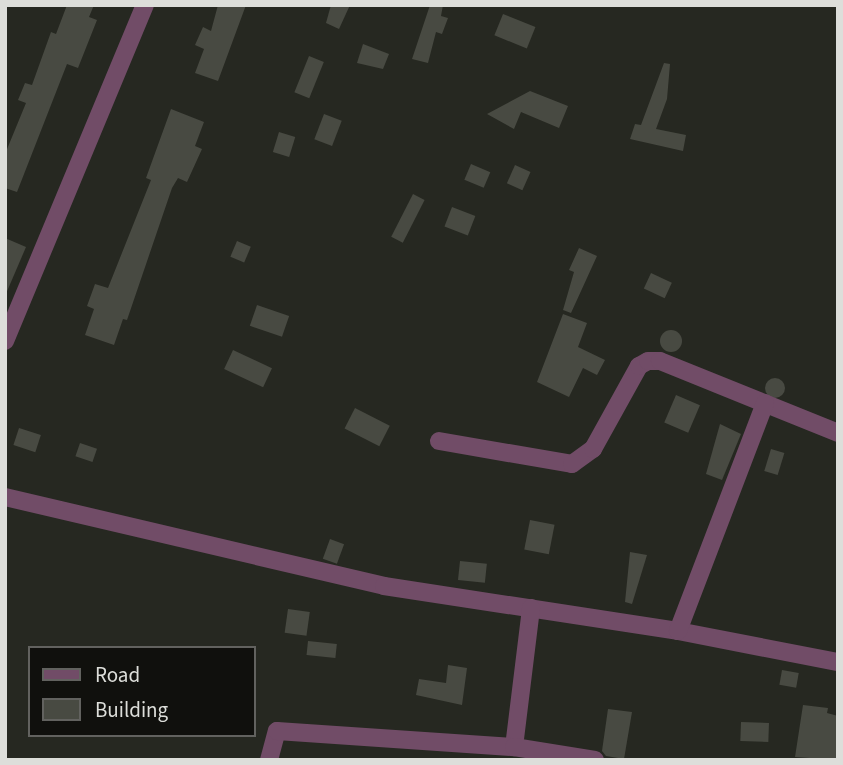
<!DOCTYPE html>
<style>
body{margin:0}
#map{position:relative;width:843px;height:765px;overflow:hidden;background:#262821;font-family:"Source Sans 3",sans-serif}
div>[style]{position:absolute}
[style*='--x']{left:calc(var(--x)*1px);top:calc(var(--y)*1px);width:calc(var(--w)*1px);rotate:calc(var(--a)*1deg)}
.building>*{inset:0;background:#484a42;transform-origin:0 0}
.round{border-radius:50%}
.street>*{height:18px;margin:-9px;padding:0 9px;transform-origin:9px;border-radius:9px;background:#714c67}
span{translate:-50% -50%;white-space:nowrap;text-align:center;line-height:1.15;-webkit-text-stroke:6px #10100d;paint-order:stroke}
.frame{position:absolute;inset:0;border:7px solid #dddeda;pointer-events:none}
.legend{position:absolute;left:28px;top:646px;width:228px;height:91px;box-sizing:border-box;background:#10100d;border:2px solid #62625f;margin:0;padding:9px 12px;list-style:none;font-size:21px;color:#dddeda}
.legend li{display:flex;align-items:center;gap:14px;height:35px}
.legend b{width:35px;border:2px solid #62625f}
</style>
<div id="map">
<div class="building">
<div style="clip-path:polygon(67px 5px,94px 5px,89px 17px,97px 20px,78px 68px,67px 64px,17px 192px,5px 188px,5px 154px,26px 103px,18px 100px,25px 83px,32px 85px,51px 32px,56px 34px)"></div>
<div style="clip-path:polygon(218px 5px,246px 5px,218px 81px,195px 73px,204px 49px,195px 45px,203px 27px,211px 31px)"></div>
<div style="clip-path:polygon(331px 5px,350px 5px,339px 29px,326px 23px)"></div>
<div style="clip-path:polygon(430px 5px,443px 5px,441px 16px,448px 18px,442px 34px,436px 32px,428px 63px,412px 59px)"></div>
<div style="left:503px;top:14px;width:35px;height:23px;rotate:22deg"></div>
<div style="clip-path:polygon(363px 44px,389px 54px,383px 69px,357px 63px)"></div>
<div style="left:309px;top:56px;width:16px;height:39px;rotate:22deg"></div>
<div style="clip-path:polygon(664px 63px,670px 64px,667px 99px,656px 129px,686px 135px,683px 151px,630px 139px,635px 124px,641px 125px)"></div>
<div style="clip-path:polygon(530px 91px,568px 106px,559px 128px,521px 112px,514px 129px,487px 114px)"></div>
<div style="clip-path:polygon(171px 109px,204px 122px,195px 146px,202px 149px,187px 182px,178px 178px,172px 188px,127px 320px,123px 319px,114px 345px,85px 335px,94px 309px,87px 306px,95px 284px,108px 288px,151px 180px,146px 178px)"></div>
<div style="left:324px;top:114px;width:19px;height:27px;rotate:21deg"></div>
<div style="left:279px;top:132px;width:17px;height:21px;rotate:17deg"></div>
<div style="left:471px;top:164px;width:21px;height:17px;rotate:23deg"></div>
<div style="left:515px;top:165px;width:17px;height:20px;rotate:24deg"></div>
<div style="left:413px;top:194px;width:13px;height:48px;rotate:27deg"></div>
<div style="left:452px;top:207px;width:25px;height:21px;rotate:21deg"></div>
<div style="clip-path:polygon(5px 238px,26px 247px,5px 296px)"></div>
<div style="left:237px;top:241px;width:15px;height:17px;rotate:23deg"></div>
<div style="clip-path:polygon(579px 248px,597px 256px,571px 313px,563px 310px,574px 272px,569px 270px)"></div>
<div style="left:651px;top:273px;width:23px;height:17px;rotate:25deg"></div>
<div style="left:257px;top:305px;width:34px;height:22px;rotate:19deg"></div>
<div style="clip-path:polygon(563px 314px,587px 323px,578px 347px,605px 360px,597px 375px,583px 368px,569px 397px,537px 382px)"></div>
<div class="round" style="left:660px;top:330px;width:22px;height:22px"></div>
<div style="left:233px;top:350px;width:43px;height:21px;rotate:25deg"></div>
<div class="round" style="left:765px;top:378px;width:20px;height:20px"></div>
<div style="left:676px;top:395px;width:26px;height:30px;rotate:23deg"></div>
<div style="left:355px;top:408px;width:39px;height:23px;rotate:27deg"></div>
<div style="clip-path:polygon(720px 424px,741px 434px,722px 480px,706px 474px)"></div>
<div style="left:19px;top:428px;width:23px;height:18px;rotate:18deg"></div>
<div style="left:80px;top:443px;width:18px;height:14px;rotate:19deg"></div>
<div style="left:771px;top:449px;width:14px;height:23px;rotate:17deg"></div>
<div style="left:530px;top:520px;width:25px;height:30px;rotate:11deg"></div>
<div style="left:330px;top:539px;width:15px;height:21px;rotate:20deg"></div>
<div style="clip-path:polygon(630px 552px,647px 555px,632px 604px,625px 602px)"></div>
<div style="left:460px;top:561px;width:27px;height:19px;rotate:6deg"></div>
<div style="left:288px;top:609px;width:22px;height:24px;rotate:8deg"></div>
<div style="left:308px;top:641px;width:29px;height:14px;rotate:6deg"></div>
<div style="clip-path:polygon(448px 665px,467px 668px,462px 705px,416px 695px,419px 679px,446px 683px)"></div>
<div style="left:782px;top:670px;width:17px;height:15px;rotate:10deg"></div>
<div style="clip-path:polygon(803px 705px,828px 708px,827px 713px,838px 716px,838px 760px,795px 757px)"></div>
<div style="clip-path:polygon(608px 709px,632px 712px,624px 759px,606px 756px,602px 751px)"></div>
<div style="left:741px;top:722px;width:28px;height:19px;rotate:2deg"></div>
</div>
<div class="street">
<div style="--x:5;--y:341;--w:364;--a:-67.4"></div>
<div style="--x:439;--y:441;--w:135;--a:9.8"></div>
<div style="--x:572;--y:464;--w:26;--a:-36"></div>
<div style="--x:593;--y:449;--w:95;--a:-61"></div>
<div style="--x:639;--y:366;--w:10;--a:-29"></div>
<div style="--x:648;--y:361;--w:12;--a:0"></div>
<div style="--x:660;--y:361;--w:192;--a:22"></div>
<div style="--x:5;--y:497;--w:389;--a:13.2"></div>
<div style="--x:384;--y:586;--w:297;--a:8.7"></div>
<div style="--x:678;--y:631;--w:163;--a:11"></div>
<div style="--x:678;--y:631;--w:244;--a:-69.1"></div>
<div style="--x:514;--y:747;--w:140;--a:-83"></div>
<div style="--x:269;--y:760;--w:30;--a:-75"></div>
<div style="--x:277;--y:731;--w:238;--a:3.9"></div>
<div style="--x:514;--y:747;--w:82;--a:9.1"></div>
</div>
<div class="frame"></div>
<ul class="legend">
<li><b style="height:9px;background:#714c67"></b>Road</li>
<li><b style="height:19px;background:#484a42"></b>Building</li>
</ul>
</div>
